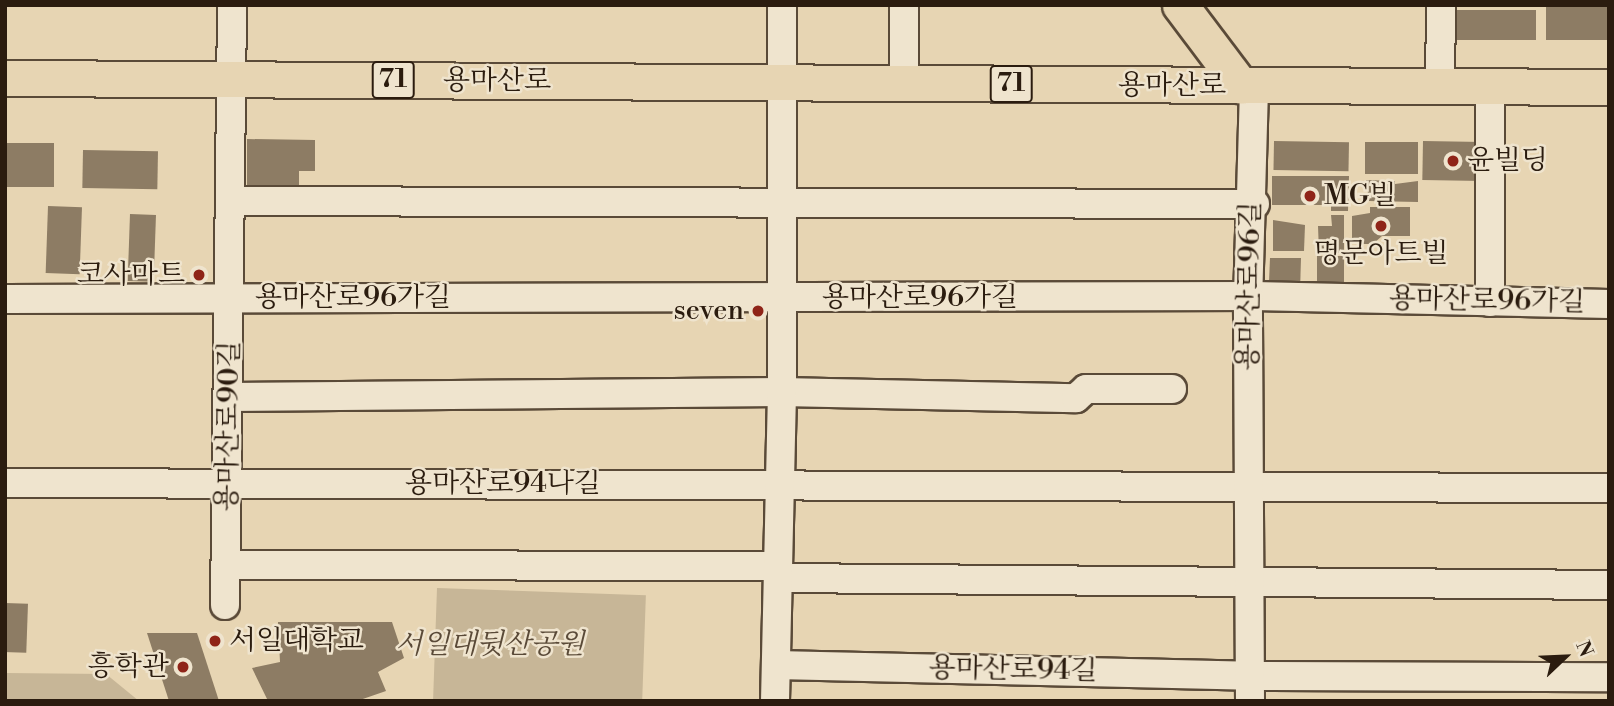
<!DOCTYPE html>
<meta charset="utf-8">
<style>
body{margin:0}
#map{position:relative;width:1614px;height:706px;overflow:hidden;background:#e7d5b3;font-family:"Libre Bodoni","Noto Serif KR",serif}
div>[style]{position:absolute}
[style*='--x']{left:calc(var(--x)*1px);top:calc(var(--y)*1px);width:calc(var(--w)*1px);rotate:calc(var(--a)*1deg)}
.green>*{inset:0;background:#c7b697;transform-origin:0 0}
.building>*{inset:0;background:#8d7c64;transform-origin:0 0}
.roads{filter:drop-shadow(2px 0 #5a4a38) drop-shadow(-2px 0 #5a4a38) drop-shadow(0 2px #5a4a38) drop-shadow(0 -2px #5a4a38)}
.minor>*{height:28px;margin:-14px;padding:0 14px;transform-origin:14px;border-radius:14px;background:#efe4ce}
.major>*{height:35px;margin:-17.5px;padding:0 17.5px;transform-origin:17.5px;border-radius:17.5px;background:#e7d5b3}
.dots>*{width:19px;height:19px;translate:-50% -50%;box-sizing:border-box;border:4px solid #efe4ce;border-radius:50%}
span{translate:-50% -50%;white-space:nowrap;text-align:center;line-height:1.15;-webkit-text-stroke:5px #efe4ce;paint-order:stroke}
.shield-label span{padding:2px 5px;background:#efe4ce;border:2px solid;border-radius:5px;-webkit-text-stroke-width:0}
.shield-label{font-size:26px;color:#2b1c0f;font-weight:700}
.street-label{font-size:28px;color:#2b1c0f}
.poi-label{font-size:28px;color:#2b1c0f}
.left{translate:0 -50%;text-align:left}
.right{translate:-100% -50%;text-align:right}
.park-label{font-size:28px;color:#5a4a38;font-style:italic}
.frame{position:absolute;inset:0;border:7px solid #2b1c0f;pointer-events:none}
.north{position:absolute;left:1530px;top:622px;width:70px;height:70px;-webkit-text-stroke:5px #efe4ce;paint-order:stroke;rotate:67deg;font-size:19px;font-weight:700;line-height:28px;text-align:center;color:#2b1c0f}
.north::after{content:'';display:block;margin:auto;width:24px;height:32px;background:#2b1c0f;clip-path:polygon(50% 0,100% 100%,50% 72%,0 100%)}
</style>
<div id="map">
<div class="green">
<div style="left:437px;top:588px;width:209px;height:113px;rotate:2deg"></div>
<div style="clip-path:polygon(5px 673px,106px 674px,139px 701px,5px 701px)"></div>
</div>
<div class="building">
<div style="left:1546px;top:5px;width:63px;height:35px"></div>
<div style="left:1450px;top:10px;width:86px;height:30px"></div>
<div style="clip-path:polygon(247px 139px,315px 140px,315px 171px,299px 171px,299px 196px,247px 195px)"></div>
<div style="left:1274px;top:141px;width:75px;height:29px;rotate:1deg"></div>
<div style="left:1423px;top:141px;width:60px;height:39px;rotate:1deg"></div>
<div style="left:1365px;top:142px;width:53px;height:32px"></div>
<div style="left:5px;top:143px;width:49px;height:44px"></div>
<div style="left:83px;top:150px;width:75px;height:38px;rotate:1deg"></div>
<div style="clip-path:polygon(1272px 176px,1349px 176px,1348px 211px,1331px 211px,1331px 205px,1272px 205px)"></div>
<div style="clip-path:polygon(1366px 180px,1395px 181px,1395px 184px,1418px 181px,1418px 202px,1369px 201px)"></div>
<div style="left:48px;top:206px;width:34px;height:67px;rotate:2deg"></div>
<div style="clip-path:polygon(1370px 207px,1410px 207px,1410px 236px,1382px 236px,1373px 244px,1352px 244px,1352px 216px,1370px 213px)"></div>
<div style="left:130px;top:214px;width:26px;height:67px;rotate:2deg"></div>
<div style="clip-path:polygon(1331px 215px,1344px 215px,1344px 253px,1319px 253px,1318px 226px,1332px 226px)"></div>
<div style="clip-path:polygon(1273px 220px,1305px 225px,1304px 251px,1273px 251px)"></div>
<div style="left:1317px;top:256px;width:27px;height:35px"></div>
<div style="clip-path:polygon(1270px 258px,1301px 258px,1300px 292px,1279px 292px,1269px 282px)"></div>
<div style="left:5px;top:603px;width:23px;height:49px;rotate:2deg"></div>
<div style="clip-path:polygon(278px 622px,392px 622px,404px 658px,378px 672px,386px 691px,357px 701px,268px 701px,252px 668px,280px 662px)"></div>
<div style="clip-path:polygon(147px 633px,197px 633px,219px 701px,169px 701px)"></div>
</div>
<div class="roads">
<div class="minor">
<div style="--x:904;--y:84;--w:79;--a:-90"></div>
<div style="--x:1440;--y:86;--w:81;--a:-89.3"></div>
<div style="--x:231;--y:201;--w:1024;--a:0.17"></div>
<div style="--x:5;--y:299;--w:1249;--a:-0.14"></div>
<div style="--x:1254;--y:296;--w:355;--a:1.3"></div>
<div style="--x:1490;--y:302;--w:216;--a:-90"></div>
<div style="--x:230;--y:397;--w:552;--a:-0.52"></div>
<div style="--x:782;--y:392;--w:294;--a:1.2"></div>
<div style="--x:1076;--y:398;--w:13;--a:-42"></div>
<div style="--x:1086;--y:389;--w:86;--a:0"></div>
<div style="--x:5;--y:483;--w:1604;--a:0.18"></div>
<div style="--x:226;--y:565;--w:552;--a:0.1"></div>
<div style="--x:778;--y:578;--w:831;--a:0.48"></div>
<div style="--x:225;--y:605;--w:600;--a:-89.33"></div>
<div style="--x:776;--y:665;--w:474;--a:1.3"></div>
<div style="--x:1250;--y:676;--w:359;--a:0.2"></div>
<div style="--x:775;--y:701;--w:309;--a:-88.7"></div>
<div style="--x:782;--y:392;--w:387;--a:-90"></div>
<div style="--x:1250;--y:701;--w:398;--a:-90.3"></div>
<div style="--x:1248;--y:303;--w:217;--a:-88.4"></div>
</div>
<div class="major">
<div style="--x:1180;--y:5;--w:101;--a:53"></div>
<div style="--x:5;--y:78;--w:1604;--a:0.32"></div>
</div>
</div>
<div class="dots">
<div style="left:1453px;top:161px;background:#8f2418"></div>
<div style="left:1310px;top:196px;background:#8f2418"></div>
<div style="left:1381px;top:226px;background:#8f2418"></div>
<div style="left:199px;top:275px;background:#8f2418"></div>
<div style="left:758px;top:311px;background:#8f2418"></div>
<div style="left:215px;top:641px;background:#8f2418"></div>
<div style="left:183px;top:667px;background:#8f2418"></div>
</div>
<div class="shield-label">
<span style="left:393px;top:80px">71</span>
<span style="left:1011px;top:84px">71</span>
</div>
<div class="street-label">
<span style="left:497px;top:81px">용마산로</span>
<span style="left:1172px;top:86px">용마산로</span>
<span style="left:1250px;top:286px;rotate:-89deg">용마산로96길</span>
<span style="left:353px;top:298px">용마산로96가길</span>
<span style="left:920px;top:298px">용마산로96가길</span>
<span style="left:1487px;top:301px;rotate:1deg">용마산로96가길</span>
<span style="left:229px;top:426px;rotate:-89deg">용마산로90길</span>
<span style="left:503px;top:484px">용마산로94나길</span>
<span style="left:1013px;top:670px;rotate:1deg">용마산로94길</span>
</div>
<div class="poi-label">
<span class="left" style="left:1467px;top:161px">윤빌딩</span>
<span class="left" style="left:1324px;top:196px">MG빌</span>
<span style="left:1381px;top:254px">명문아트빌</span>
<span class="right" style="left:185px;top:275px">코사마트</span>
<span class="right" style="left:744px;top:311px">seven</span>
<span class="left" style="left:229px;top:641px">서일대학교</span>
<span class="right" style="left:169px;top:667px">흥학관</span>
</div>
<div class="park-label">
<span style="left:490px;top:645px">서일대뒷산공원</span>
</div>
<div class="frame"></div>
<div class="north">N</div>
</div>
